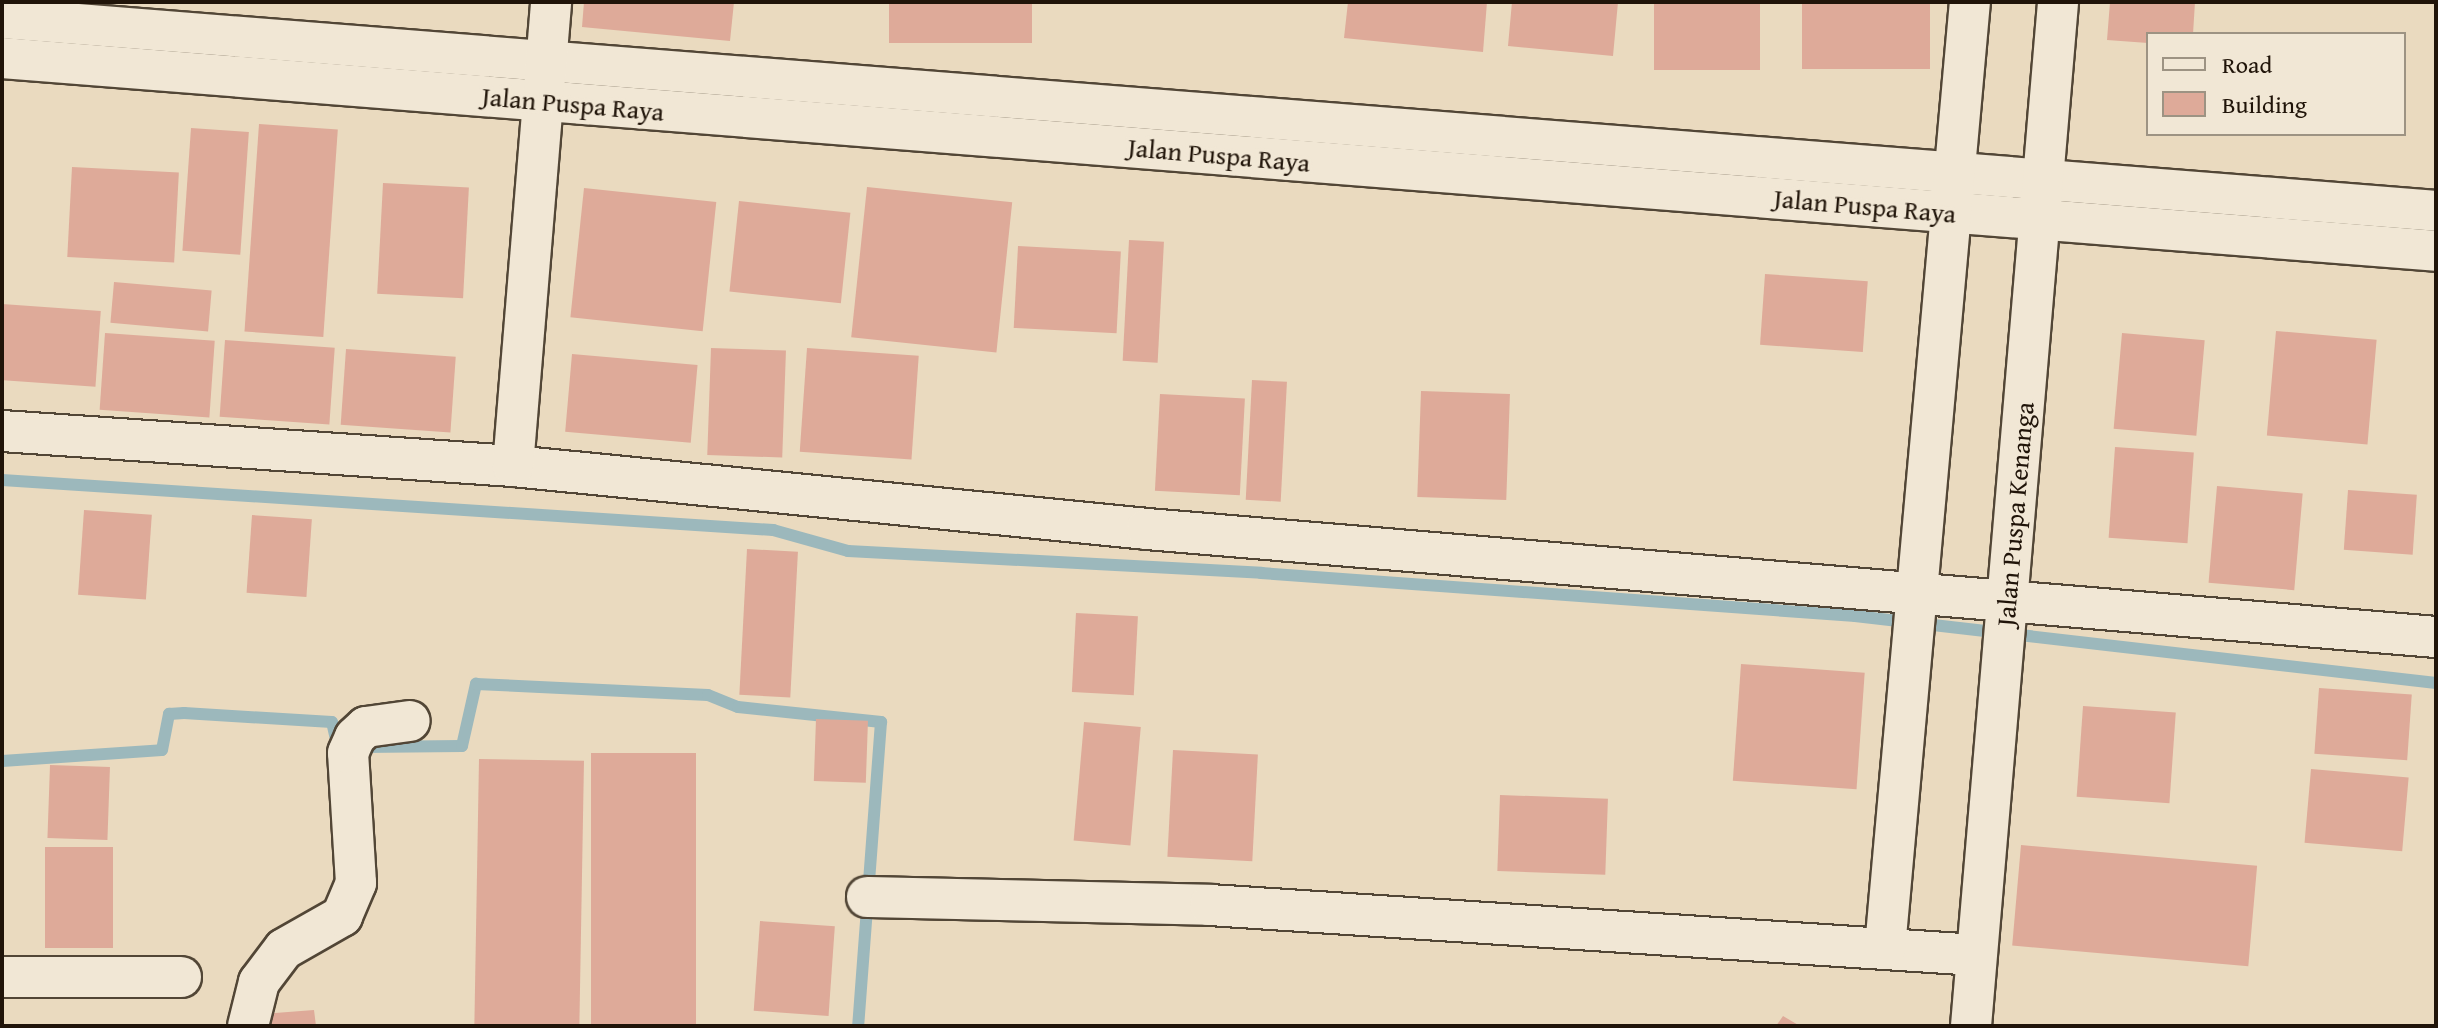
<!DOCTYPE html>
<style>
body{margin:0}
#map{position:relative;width:2438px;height:1028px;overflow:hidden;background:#eadabf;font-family:"Gentium Book Plus",serif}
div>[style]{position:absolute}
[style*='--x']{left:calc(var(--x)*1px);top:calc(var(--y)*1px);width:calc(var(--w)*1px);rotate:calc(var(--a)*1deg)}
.stream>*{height:12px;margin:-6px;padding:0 6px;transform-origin:6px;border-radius:6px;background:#9cb8bc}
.building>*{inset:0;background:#deaa99;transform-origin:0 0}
.roads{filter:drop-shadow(2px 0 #524636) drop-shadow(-2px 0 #524636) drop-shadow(0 2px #524636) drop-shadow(0 -2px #524636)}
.minor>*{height:40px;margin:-20px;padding:0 20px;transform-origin:20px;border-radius:20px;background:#f1e7d5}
span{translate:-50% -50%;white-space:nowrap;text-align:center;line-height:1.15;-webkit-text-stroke:7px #f1e7d5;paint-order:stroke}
.street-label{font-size:26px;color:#201409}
.frame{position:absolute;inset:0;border:4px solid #201409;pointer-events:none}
.legend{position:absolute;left:2146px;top:32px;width:260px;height:104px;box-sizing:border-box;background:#f1e7d5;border:2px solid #9d9383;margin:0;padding:10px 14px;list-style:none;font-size:24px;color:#201409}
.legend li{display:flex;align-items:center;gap:16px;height:40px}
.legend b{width:40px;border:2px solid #9d9383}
</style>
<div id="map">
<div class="stream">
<div style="--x:2;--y:480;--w:773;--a:3.71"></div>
<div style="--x:773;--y:530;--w:78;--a:15.6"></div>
<div style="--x:848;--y:551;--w:414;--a:3"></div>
<div style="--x:1261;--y:573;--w:596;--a:4.14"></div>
<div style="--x:1855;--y:616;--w:585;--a:6.58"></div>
<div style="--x:361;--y:747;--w:101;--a:-0.6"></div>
<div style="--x:462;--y:746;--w:64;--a:-77.3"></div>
<div style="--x:476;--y:684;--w:232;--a:2.7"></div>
<div style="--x:708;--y:695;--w:32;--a:22"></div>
<div style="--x:738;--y:707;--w:144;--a:6"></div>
<div style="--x:881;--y:722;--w:305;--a:94.3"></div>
<div style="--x:2;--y:761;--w:160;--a:-3.9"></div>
<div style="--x:162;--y:750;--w:37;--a:-79"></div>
<div style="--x:169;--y:714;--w:15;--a:-4"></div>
<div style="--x:184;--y:713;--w:148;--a:3.5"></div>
<div style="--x:332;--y:722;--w:26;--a:77"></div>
</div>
<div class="building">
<div style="clip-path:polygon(584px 2px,734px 2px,730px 41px,582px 27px)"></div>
<div style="left:889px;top:2px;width:143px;height:41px"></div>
<div style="clip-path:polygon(1348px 2px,1487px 2px,1483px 52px,1344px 38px)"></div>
<div style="clip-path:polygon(1512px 2px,1618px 2px,1613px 56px,1508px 46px)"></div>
<div style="left:1654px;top:2px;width:106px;height:68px"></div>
<div style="left:1802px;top:2px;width:128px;height:67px"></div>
<div style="clip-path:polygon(2110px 2px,2195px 2px,2193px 34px,2148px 34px,2148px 43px,2107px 40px)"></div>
<div style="left:259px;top:124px;width:79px;height:208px;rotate:4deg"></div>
<div style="left:191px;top:128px;width:58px;height:123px;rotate:4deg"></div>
<div style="left:72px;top:167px;width:107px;height:90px;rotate:3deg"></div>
<div style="left:383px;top:183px;width:86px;height:111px;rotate:3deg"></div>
<div style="left:867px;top:187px;width:146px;height:151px;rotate:6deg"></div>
<div style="left:584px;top:188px;width:133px;height:130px;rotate:6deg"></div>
<div style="left:739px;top:201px;width:112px;height:91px;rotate:6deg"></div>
<div style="left:1129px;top:240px;width:35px;height:121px;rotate:3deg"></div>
<div style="left:1018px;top:246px;width:103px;height:82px;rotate:3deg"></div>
<div style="left:1765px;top:274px;width:103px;height:71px;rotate:4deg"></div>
<div style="left:114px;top:282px;width:98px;height:41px;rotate:5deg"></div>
<div style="left:2px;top:304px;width:99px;height:76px;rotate:4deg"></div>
<div style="left:2276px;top:331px;width:101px;height:105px;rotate:5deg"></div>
<div style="left:105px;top:333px;width:110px;height:77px;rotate:4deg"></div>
<div style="left:2122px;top:333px;width:83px;height:96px;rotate:5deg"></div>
<div style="left:225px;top:340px;width:110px;height:77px;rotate:4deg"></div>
<div style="left:711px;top:348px;width:75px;height:107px;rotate:2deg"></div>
<div style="left:807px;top:348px;width:112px;height:104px;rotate:4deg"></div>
<div style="left:346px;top:349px;width:110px;height:76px;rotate:4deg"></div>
<div style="left:572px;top:354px;width:126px;height:78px;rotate:5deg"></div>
<div style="left:1252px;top:380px;width:35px;height:120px;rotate:3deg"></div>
<div style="left:1421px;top:391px;width:89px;height:106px;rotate:2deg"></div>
<div style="left:1160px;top:394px;width:85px;height:97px;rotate:3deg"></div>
<div style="left:2115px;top:447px;width:79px;height:91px;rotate:4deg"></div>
<div style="left:2217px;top:486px;width:86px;height:97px;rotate:5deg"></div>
<div style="left:2348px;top:490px;width:69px;height:60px;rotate:4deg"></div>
<div style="left:84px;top:510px;width:68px;height:85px;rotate:4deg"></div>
<div style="left:252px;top:515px;width:60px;height:78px;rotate:4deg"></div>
<div style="left:747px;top:549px;width:51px;height:146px;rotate:3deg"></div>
<div style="left:1076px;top:613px;width:62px;height:79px;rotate:3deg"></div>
<div style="left:1741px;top:664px;width:124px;height:117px;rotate:4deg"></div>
<div style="left:2319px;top:688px;width:93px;height:66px;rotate:4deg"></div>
<div style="left:2083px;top:706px;width:93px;height:91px;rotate:4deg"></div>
<div style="left:816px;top:719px;width:52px;height:62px;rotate:2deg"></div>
<div style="left:1084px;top:722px;width:57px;height:119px;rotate:5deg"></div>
<div style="left:1173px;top:750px;width:85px;height:107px;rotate:3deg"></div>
<div style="left:591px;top:753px;width:105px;height:273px"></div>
<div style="left:479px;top:759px;width:105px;height:267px;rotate:1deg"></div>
<div style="left:50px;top:765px;width:60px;height:73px;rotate:2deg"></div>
<div style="left:2311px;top:769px;width:98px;height:74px;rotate:5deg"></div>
<div style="left:1500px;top:795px;width:108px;height:76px;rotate:2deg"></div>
<div style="left:2021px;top:845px;width:237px;height:101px;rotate:5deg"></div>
<div style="left:113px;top:847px;width:101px;height:68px;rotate:90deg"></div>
<div style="left:760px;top:921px;width:75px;height:90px;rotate:4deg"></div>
<div style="clip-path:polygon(314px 1010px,316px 1026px,263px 1026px,262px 1014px)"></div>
<div style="clip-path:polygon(1783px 1016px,1800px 1026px,1776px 1026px)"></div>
</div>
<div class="roads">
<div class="minor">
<div style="--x:2;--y:18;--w:2442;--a:4.53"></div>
<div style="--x:2;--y:58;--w:2442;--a:4.53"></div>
<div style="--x:2;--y:431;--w:512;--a:3.92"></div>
<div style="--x:513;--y:466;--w:637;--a:5.67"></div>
<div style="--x:1147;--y:529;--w:1294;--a:4.79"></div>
<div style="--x:513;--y:466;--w:466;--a:-85.3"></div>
<div style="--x:867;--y:897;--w:343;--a:1.3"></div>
<div style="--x:1210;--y:905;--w:768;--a:3.73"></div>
<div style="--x:1885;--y:948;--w:950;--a:-84.87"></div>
<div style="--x:2;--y:977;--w:179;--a:0"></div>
<div style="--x:248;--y:1026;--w:45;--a:-76"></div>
<div style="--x:259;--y:982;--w:41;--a:-52.9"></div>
<div style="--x:284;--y:949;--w:67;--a:-29.6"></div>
<div style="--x:342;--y:916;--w:36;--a:-67"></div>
<div style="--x:356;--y:883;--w:130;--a:-93.5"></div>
<div style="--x:348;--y:753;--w:17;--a:-66"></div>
<div style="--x:355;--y:737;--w:15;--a:-42"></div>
<div style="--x:366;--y:727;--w:44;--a:-7.8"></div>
<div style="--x:1971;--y:1026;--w:1028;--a:-85.14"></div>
</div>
</div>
<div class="street-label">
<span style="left:573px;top:104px;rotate:5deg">Jalan Puspa Raya</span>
<span style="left:1219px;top:155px;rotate:5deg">Jalan Puspa Raya</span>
<span style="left:1865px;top:206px;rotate:5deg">Jalan Puspa Raya</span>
<span style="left:2015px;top:514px;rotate:-85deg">Jalan Puspa Kenanga</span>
</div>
<div class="frame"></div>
<ul class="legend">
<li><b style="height:10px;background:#f1e7d5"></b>Road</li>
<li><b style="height:22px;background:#deaa99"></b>Building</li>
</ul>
</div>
